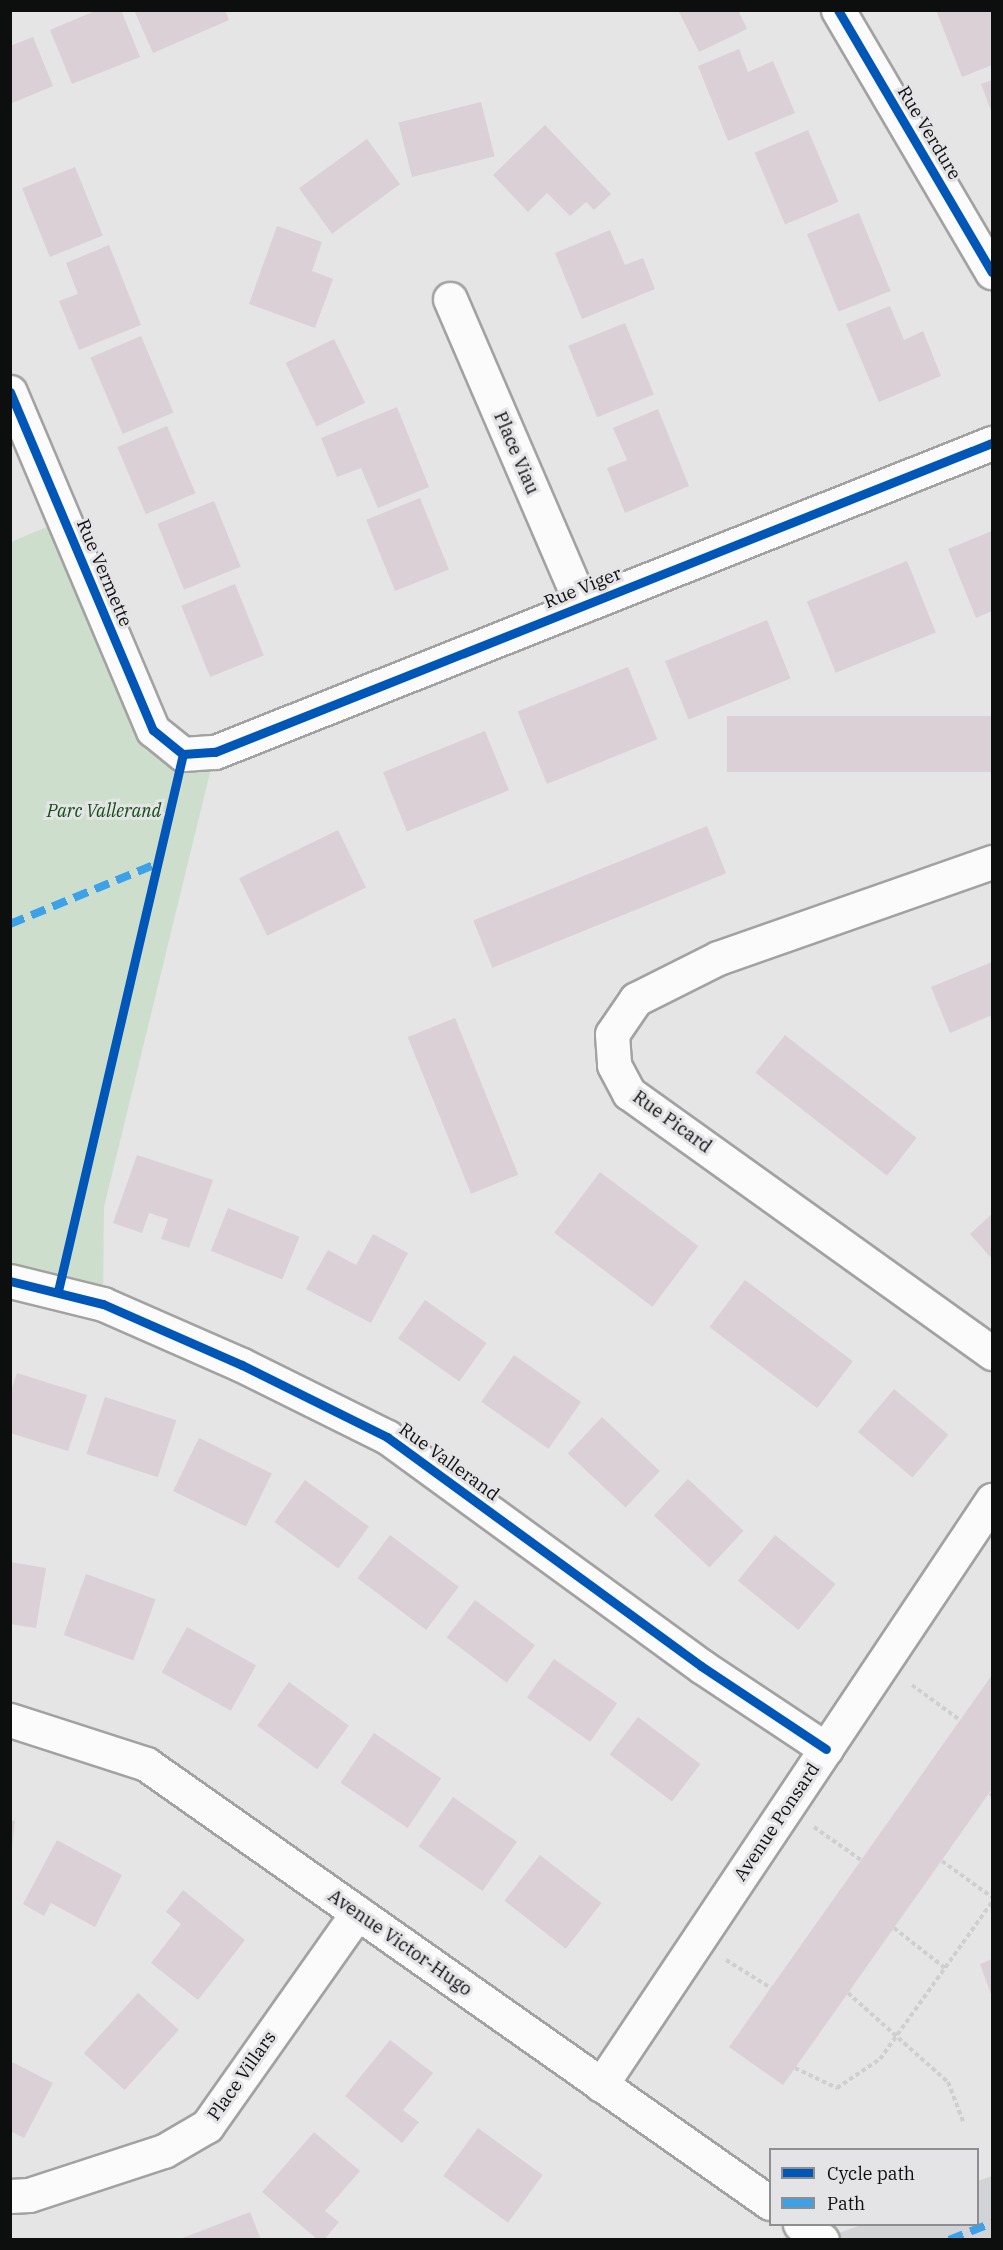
<!DOCTYPE html>
<style>
body{margin:0}
#map{position:relative;width:1003px;height:2250px;overflow:hidden;background:#e5e5e5;font-family:"IBM Plex Serif",serif}
div>[style]{position:absolute}
[style*='--x']{left:calc(var(--x)*1px);top:calc(var(--y)*1px);width:calc(var(--w)*1px);rotate:calc(var(--a)*1deg)}
.built>*{inset:0;background:#d1d3d7}
.green>*{inset:0;background:#cddfcc}
.building>*{inset:0;background:#dbd0d5;transform-origin:0 0}
.path>*{height:4px;margin-top:-2px;transform-origin:0;background:repeating-linear-gradient(90deg,#cfcfcf 0 4.5px,transparent 0 7.5px)}
.roads{filter:drop-shadow(2px 0 #a2a2a2) drop-shadow(-2px 0 #a2a2a2) drop-shadow(0 2px #a2a2a2) drop-shadow(0 -2px #a2a2a2)}
.minor>*{height:33px;margin:-16.5px;padding:0 16.5px;transform-origin:16.5px;border-radius:16.5px;background:#fbfbfb}
.tertiary>*{height:33px;margin:-16.5px;padding:0 16.5px;transform-origin:16.5px;border-radius:16.5px;background:#fbfbfb}
.quiet>*{height:8px;margin-top:-4px;transform-origin:0;background:repeating-linear-gradient(90deg,#3ca1e9 0 15px,transparent 0 23px)}
.cycleway>*{height:9px;margin:-4.5px;padding:0 4.5px;transform-origin:4.5px;border-radius:4.5px;background:#0057b8}
span{translate:-50% -50%;white-space:nowrap;text-align:center;line-height:1.15;-webkit-text-stroke:6px #e4e4e6;paint-order:stroke}
.street-label{font-size:18px;color:#0d0e0e}
.park-label{font-size:18px;color:#114f14;font-style:italic}
.frame{position:absolute;inset:0;border:12px solid #0d0e0e;pointer-events:none}
.legend{position:absolute;left:769px;top:2148px;width:210px;height:78px;box-sizing:border-box;background:#e4e4e6;border:2px solid #8e8e90;margin:0;padding:8px 10px;list-style:none;font-size:18px;color:#0d0e0e}
.legend li{display:flex;align-items:center;gap:12px;height:30px}
.legend b{width:30px;border:2px solid #8e8e90}
</style>
<div id="map">
<div class="built">
<div style="clip-path:polygon(992px 2176px,992px 2239px,845px 2240px,836px 2234px,861px 2225px,978px 2224px,978px 2181px)"></div>
</div>
<div class="green">
<div style="clip-path:polygon(63px 520px,153px 730px,215px 752px,104px 1207px,103px 1304px,11px 1281px,11px 542px)"></div>
</div>
<div class="building">
<div style="clip-path:polygon(97px 10px,121px 10px,140px 57px,72px 84px,50px 30px)"></div>
<div style="clip-path:polygon(134px 10px,225px 10px,229px 20px,153px 53px)"></div>
<div style="clip-path:polygon(678px 10px,738px 10px,747px 29px,699px 52px)"></div>
<div style="clip-path:polygon(936px 10px,992px 10px,992px 65px,962px 77px)"></div>
<div style="clip-path:polygon(33px 37px,53px 86px,10px 104px,10px 46px)"></div>
<div style="clip-path:polygon(739px 49px,748px 72px,773px 61px,795px 113px,728px 141px,698px 66px)"></div>
<div style="clip-path:polygon(992px 80px,992px 113px,981px 84px)"></div>
<div style="left:481px;top:102px;width:56px;height:85px;rotate:76deg"></div>
<div style="clip-path:polygon(545px 125px,611px 194px,594px 210px,586px 202px,570px 216px,547px 193px,528px 212px,493px 175px)"></div>
<div style="left:808px;top:130px;width:78px;height:58px;rotate:67deg"></div>
<div style="left:367px;top:139px;width:56px;height:84px;rotate:54deg"></div>
<div style="left:75px;top:167px;width:74px;height:57px;rotate:68deg"></div>
<div style="left:859px;top:213px;width:84px;height:56px;rotate:68deg"></div>
<div style="clip-path:polygon(277px 226px,322px 242px,312px 271px,333px 279px,315px 328px,249px 304px)"></div>
<div style="clip-path:polygon(610px 230px,625px 265px,643px 258px,655px 289px,582px 319px,555px 253px)"></div>
<div style="clip-path:polygon(109px 245px,141px 325px,79px 350px,59px 301px,78px 294px,66px 263px)"></div>
<div style="clip-path:polygon(890px 306px,904px 340px,923px 331px,941px 376px,879px 402px,846px 324px)"></div>
<div style="left:625px;top:323px;width:77px;height:61px;rotate:68deg"></div>
<div style="left:141px;top:336px;width:83px;height:55px;rotate:67deg"></div>
<div style="left:334px;top:339px;width:71px;height:54px;rotate:64deg"></div>
<div style="clip-path:polygon(397px 407px,429px 487px,378px 508px,361px 468px,337px 477px,321px 438px)"></div>
<div style="clip-path:polygon(658px 409px,689px 486px,625px 513px,607px 468px,627px 460px,613px 428px)"></div>
<div style="left:167px;top:426px;width:73px;height:54px;rotate:67deg"></div>
<div style="left:420px;top:498px;width:77px;height:58px;rotate:68deg"></div>
<div style="left:214px;top:501px;width:71px;height:61px;rotate:68deg"></div>
<div style="clip-path:polygon(992px 531px,992px 611px,976px 618px,948px 549px)"></div>
<div style="left:907px;top:561px;width:77px;height:108px;rotate:68deg"></div>
<div style="left:235px;top:584px;width:77px;height:58px;rotate:68deg"></div>
<div style="left:767px;top:620px;width:63px;height:110px;rotate:68deg"></div>
<div style="left:628px;top:667px;width:78px;height:119px;rotate:68deg"></div>
<div style="left:992px;top:716px;width:56px;height:265px;rotate:90deg"></div>
<div style="left:485px;top:731px;width:64px;height:110px;rotate:68deg"></div>
<div style="left:707px;top:826px;width:51px;height:252px;rotate:68deg"></div>
<div style="left:338px;top:830px;width:64px;height:110px;rotate:64deg"></div>
<div style="clip-path:polygon(992px 962px,992px 1015px,950px 1033px,931px 987px)"></div>
<div style="left:455px;top:1018px;width:169px;height:51px;rotate:68deg"></div>
<div style="left:785px;top:1035px;width:167px;height:48px;rotate:38deg"></div>
<div style="clip-path:polygon(137px 1155px,213px 1180px,189px 1248px,161px 1239px,168px 1219px,149px 1213px,142px 1233px,113px 1223px)"></div>
<div style="left:600px;top:1172px;width:123px;height:76px;rotate:37deg"></div>
<div style="left:228px;top:1208px;width:77px;height:46px;rotate:22deg"></div>
<div style="clip-path:polygon(992px 1214px,992px 1259px,970px 1234px)"></div>
<div style="clip-path:polygon(373px 1234px,408px 1253px,371px 1323px,306px 1289px,328px 1250px,356px 1265px)"></div>
<div style="left:745px;top:1280px;width:135px;height:59px;rotate:37deg"></div>
<div style="left:425px;top:1300px;width:75px;height:47px;rotate:35deg"></div>
<div style="left:514px;top:1355px;width:82px;height:57px;rotate:35deg"></div>
<div style="clip-path:polygon(17px 1373px,87px 1395px,68px 1451px,10px 1433px,10px 1394px)"></div>
<div style="left:894px;top:1389px;width:71px;height:56px;rotate:40deg"></div>
<div style="left:105px;top:1397px;width:75px;height:60px;rotate:18deg"></div>
<div style="left:602px;top:1417px;width:79px;height:50px;rotate:43deg"></div>
<div style="left:199px;top:1438px;width:81px;height:59px;rotate:26deg"></div>
<div style="left:688px;top:1479px;width:76px;height:50px;rotate:43deg"></div>
<div style="left:305px;top:1480px;width:79px;height:52px;rotate:36deg"></div>
<div style="left:390px;top:1535px;width:86px;height:54px;rotate:37deg"></div>
<div style="left:775px;top:1535px;width:78px;height:59px;rotate:39deg"></div>
<div style="clip-path:polygon(10px 1562px,46px 1568px,36px 1628px,10px 1624px)"></div>
<div style="left:86px;top:1574px;width:74px;height:65px;rotate:20deg"></div>
<div style="left:475px;top:1600px;width:75px;height:47px;rotate:37deg"></div>
<div style="left:187px;top:1627px;width:79px;height:52px;rotate:29deg"></div>
<div style="left:554px;top:1659px;width:77px;height:47px;rotate:35deg"></div>
<div style="clip-path:polygon(992px 1675px,992px 1789px,783px 2085px,729px 2047px)"></div>
<div style="left:289px;top:1682px;width:74px;height:54px;rotate:36deg"></div>
<div style="left:638px;top:1717px;width:78px;height:47px;rotate:37deg"></div>
<div style="left:374px;top:1733px;width:81px;height:60px;rotate:34deg"></div>
<div style="left:453px;top:1797px;width:78px;height:60px;rotate:35deg"></div>
<div style="clip-path:polygon(10px 1820px,15px 1821px,12px 1847px,10px 1847px)"></div>
<div style="clip-path:polygon(57px 1840px,122px 1875px,95px 1927px,51px 1903px,44px 1916px,23px 1904px)"></div>
<div style="left:540px;top:1855px;width:78px;height:58px;rotate:38deg"></div>
<div style="clip-path:polygon(183px 1890px,245px 1940px,198px 2000px,151px 1963px,181px 1924px,166px 1912px)"></div>
<div style="clip-path:polygon(992px 1959px,992px 1997px,980px 1964px)"></div>
<div style="left:138px;top:1993px;width:55px;height:81px;rotate:42deg"></div>
<div style="clip-path:polygon(390px 2040px,433px 2073px,403px 2110px,419px 2122px,402px 2143px,345px 2096px)"></div>
<div style="clip-path:polygon(10px 2061px,53px 2083px,24px 2138px,10px 2131px)"></div>
<div style="left:478px;top:2128px;width:80px;height:59px;rotate:36deg"></div>
<div style="clip-path:polygon(314px 2132px,360px 2171px,325px 2211px,339px 2222px,324px 2240px,318px 2240px,262px 2192px)"></div>
<div style="clip-path:polygon(250px 2212px,261px 2240px,180px 2240px,180px 2239px)"></div>
</div>
<div class="path">
<div style="--x:912;--y:1685;--w:59;--a:36.1"></div>
<div style="--x:990;--y:1793;--w:3;--a:45"></div>
<div style="--x:814;--y:1827;--w:57;--a:35.1"></div>
<div style="--x:942;--y:1861;--w:62;--a:35.8"></div>
<div style="--x:894;--y:1928;--w:65;--a:38.1"></div>
<div style="--x:726;--y:1960;--w:53;--a:31.9"></div>
<div style="--x:848;--y:1993;--w:134;--a:41.7"></div>
<div style="--x:948;--y:2082;--w:42;--a:69"></div>
<div style="--x:795;--y:2068;--w:47;--a:25.5"></div>
<div style="--x:837;--y:2088;--w:52;--a:-34"></div>
<div style="--x:880;--y:2059;--w:193;--a:-54.5"></div>
</div>
<div class="roads">
<div class="minor">
<div style="--x:838;--y:10;--w:304;--a:59.6"></div>
<div style="--x:450;--y:299;--w:334;--a:66.7"></div>
<div style="--x:10;--y:392;--w:367;--a:67.1"></div>
<div style="--x:153;--y:730;--w:38;--a:39"></div>
<div style="--x:183;--y:754;--w:32;--a:-4"></div>
<div style="--x:215;--y:752;--w:836;--a:-21.69"></div>
<div style="--x:992;--y:862;--w:290;--a:160.7"></div>
<div style="--x:718;--y:958;--w:92;--a:153.4"></div>
<div style="--x:636;--y:999;--w:42;--a:124.4"></div>
<div style="--x:612;--y:1034;--w:31;--a:86"></div>
<div style="--x:614;--y:1065;--w:32;--a:62"></div>
<div style="--x:629;--y:1093;--w:447;--a:35.6"></div>
<div style="--x:10;--y:1281;--w:96;--a:13.9"></div>
<div style="--x:103;--y:1304;--w:152;--a:23.7"></div>
<div style="--x:242;--y:1365;--w:162;--a:26.4"></div>
<div style="--x:387;--y:1437;--w:389;--a:36.1"></div>
<div style="--x:701;--y:1666;--w:150;--a:33.6"></div>
<div style="--x:601;--y:2085;--w:704;--a:-56.24"></div>
<div style="--x:10;--y:2196;--w:19;--a:-3"></div>
<div style="--x:29;--y:2195;--w:142;--a:-18.1"></div>
<div style="--x:164;--y:2151;--w:50;--a:-30.2"></div>
<div style="--x:207;--y:2126;--w:261;--a:-54.8"></div>
</div>
<div class="tertiary">
<div style="--x:10;--y:1720;--w:143;--a:17.9"></div>
<div style="--x:146;--y:1764;--w:763;--a:35.13"></div>
<div style="--x:800;--y:2224;--w:27;--a:36"></div>
</div>
</div>
<div class="quiet">
<div style="--x:10;--y:924;--w:158;--a:-22.3"></div>
<div style="--x:949;--y:2240;--w:46;--a:-21.6"></div>
</div>
<div class="cycleway">
<div style="--x:838;--y:10;--w:304;--a:59.6"></div>
<div style="--x:10;--y:392;--w:367;--a:67.1"></div>
<div style="--x:153;--y:730;--w:38;--a:39"></div>
<div style="--x:183;--y:754;--w:32;--a:-4"></div>
<div style="--x:215;--y:752;--w:836;--a:-21.69"></div>
<div style="--x:10;--y:1281;--w:96;--a:13.9"></div>
<div style="--x:103;--y:1304;--w:152;--a:23.7"></div>
<div style="--x:242;--y:1365;--w:162;--a:26.4"></div>
<div style="--x:387;--y:1437;--w:389;--a:36.1"></div>
<div style="--x:701;--y:1666;--w:150;--a:33.6"></div>
<div style="--x:58;--y:1291;--w:551;--a:-76.9"></div>
</div>
<div class="street-label">
<span style="left:929px;top:133px;rotate:59deg">Rue Verdure</span>
<span style="left:516px;top:453px;rotate:67deg">Place Viau</span>
<span style="left:104px;top:573px;rotate:67deg">Rue Vermette</span>
<span style="left:583px;top:588px;rotate:-22deg">Rue Viger</span>
<span style="left:672px;top:1122px;rotate:36deg">Rue Picard</span>
<span style="left:449px;top:1462px;rotate:36deg">Rue Vallerand</span>
<span style="left:777px;top:1822px;rotate:-56deg">Avenue Ponsard</span>
<span style="left:400px;top:1943px;rotate:35deg">Avenue Victor-Hugo</span>
<span style="left:242px;top:2076px;rotate:-55deg">Place Villars</span>
</div>
<div class="park-label">
<span style="left:104px;top:811px">Parc Vallerand</span>
</div>
<div class="frame"></div>
<ul class="legend">
<li><b style="height:8px;background:#0057b8"></b>Cycle path</li>
<li><b style="height:8px;background:#3ca1e9"></b>Path</li>
</ul>
</div>
